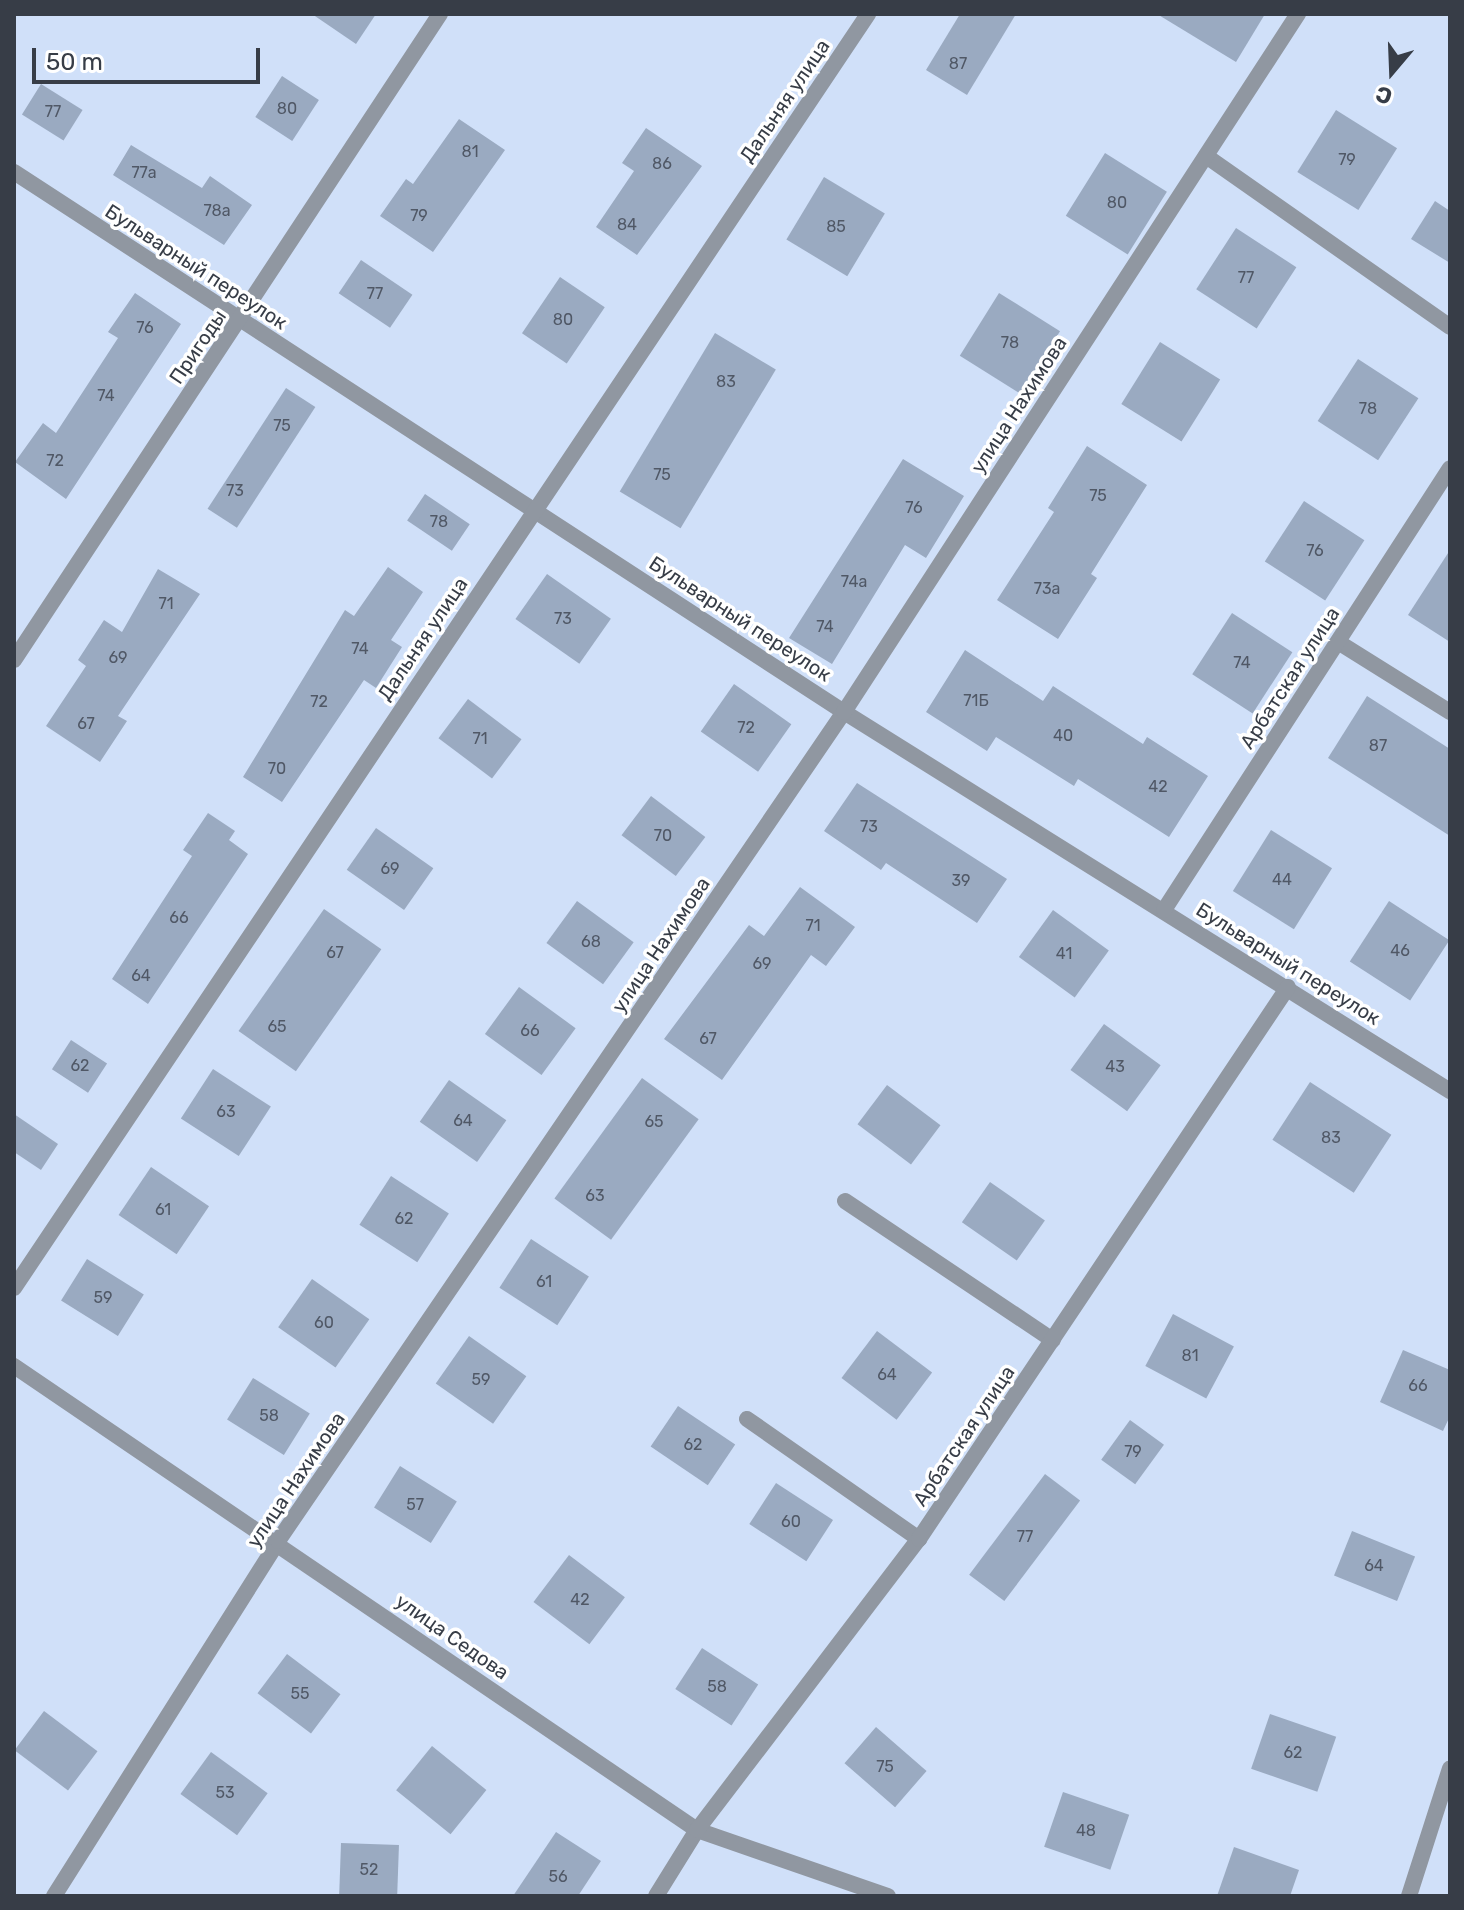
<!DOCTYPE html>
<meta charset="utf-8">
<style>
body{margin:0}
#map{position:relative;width:1464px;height:1910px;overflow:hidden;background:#d0e0f9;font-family:Rubik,sans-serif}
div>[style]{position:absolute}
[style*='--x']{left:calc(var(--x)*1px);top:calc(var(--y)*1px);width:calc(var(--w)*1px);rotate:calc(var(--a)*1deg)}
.building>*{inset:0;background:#9aaac1;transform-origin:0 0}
.service>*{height:16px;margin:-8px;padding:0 8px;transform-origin:8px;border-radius:8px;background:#9097a1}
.minor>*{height:16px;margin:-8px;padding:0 8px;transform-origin:8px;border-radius:8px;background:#9097a1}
.tertiary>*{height:16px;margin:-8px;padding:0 8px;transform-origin:8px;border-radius:8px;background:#9097a1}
span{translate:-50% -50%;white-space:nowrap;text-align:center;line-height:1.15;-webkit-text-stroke:7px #fff;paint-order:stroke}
.number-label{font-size:16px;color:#505866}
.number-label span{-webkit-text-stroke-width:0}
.street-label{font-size:20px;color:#373d47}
.frame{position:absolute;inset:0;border:16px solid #373d47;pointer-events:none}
.north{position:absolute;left:1352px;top:32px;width:80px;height:80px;-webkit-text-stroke:6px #fff;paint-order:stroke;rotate:199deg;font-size:22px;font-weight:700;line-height:32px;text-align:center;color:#373d47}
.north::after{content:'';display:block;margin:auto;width:28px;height:36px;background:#373d47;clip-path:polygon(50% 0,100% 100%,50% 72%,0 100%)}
.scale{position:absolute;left:32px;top:48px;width:228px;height:36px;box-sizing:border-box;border:4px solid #373d47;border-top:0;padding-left:10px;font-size:24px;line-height:28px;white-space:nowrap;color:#373d47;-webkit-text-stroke:6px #fff;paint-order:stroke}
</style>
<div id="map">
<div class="building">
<div style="clip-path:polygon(312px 14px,376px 14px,356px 44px)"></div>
<div style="clip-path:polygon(960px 14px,1016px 14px,967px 95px,926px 70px)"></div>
<div style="clip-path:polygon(1157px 14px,1265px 14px,1236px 62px)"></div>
<div style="left:282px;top:76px;width:44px;height:49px;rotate:33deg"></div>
<div style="left:41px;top:84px;width:49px;height:36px;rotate:32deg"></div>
<div style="left:1336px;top:110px;width:72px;height:73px;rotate:32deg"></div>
<div style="clip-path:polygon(459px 119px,505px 150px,433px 252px,380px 216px,406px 179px,413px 184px)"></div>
<div style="clip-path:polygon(646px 128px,702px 166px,637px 255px,596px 227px,634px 171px,622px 163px)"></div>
<div style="clip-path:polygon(131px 145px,202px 188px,210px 176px,252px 205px,224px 245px,113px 175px)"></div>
<div style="left:1105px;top:153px;width:73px;height:74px;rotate:32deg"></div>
<div style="left:824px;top:177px;width:71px;height:73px;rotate:31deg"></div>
<div style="clip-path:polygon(1435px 201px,1450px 211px,1450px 263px,1411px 239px)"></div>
<div style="left:1236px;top:228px;width:72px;height:73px;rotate:33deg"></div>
<div style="left:361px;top:260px;width:62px;height:40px;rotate:34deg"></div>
<div style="left:560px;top:277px;width:54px;height:68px;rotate:34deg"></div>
<div style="clip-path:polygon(135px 293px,181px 324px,66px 499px,15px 462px,43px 423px,56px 433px,118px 338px,108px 332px)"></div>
<div style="left:999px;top:293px;width:72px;height:74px;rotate:32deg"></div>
<div style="left:715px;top:333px;width:71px;height:185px;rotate:31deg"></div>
<div style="left:1160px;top:342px;width:71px;height:73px;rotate:32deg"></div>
<div style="left:1358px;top:359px;width:72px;height:74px;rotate:33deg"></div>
<div style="left:286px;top:388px;width:35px;height:144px;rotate:33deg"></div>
<div style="clip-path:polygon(1087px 446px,1147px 485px,1091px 574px,1097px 578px,1058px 639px,997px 600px,1054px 512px,1048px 508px)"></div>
<div style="clip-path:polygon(903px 459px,964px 496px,926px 558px,905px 545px,832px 664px,789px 638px)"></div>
<div style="left:425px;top:494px;width:54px;height:32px;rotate:34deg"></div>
<div style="left:1304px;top:501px;width:72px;height:72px;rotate:33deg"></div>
<div style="clip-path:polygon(1450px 550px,1450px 642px,1408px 615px)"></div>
<div style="clip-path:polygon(388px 567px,423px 592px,391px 640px,402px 647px,376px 688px,364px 680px,282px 802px,243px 777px,345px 610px,354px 616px)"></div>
<div style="clip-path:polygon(158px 569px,200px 594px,118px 716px,127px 721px,100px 762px,46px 726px,86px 666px,78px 660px,104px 620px,122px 632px)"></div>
<div style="left:547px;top:574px;width:78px;height:55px;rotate:35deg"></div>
<div style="left:1232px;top:613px;width:72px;height:73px;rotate:33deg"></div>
<div style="clip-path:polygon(965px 650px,1043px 701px,1053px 686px,1143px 744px,1147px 737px,1208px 776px,1169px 837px,1078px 779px,1074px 786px,996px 737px,987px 751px,926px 712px)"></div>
<div style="left:734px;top:684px;width:70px;height:58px;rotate:35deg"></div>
<div style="clip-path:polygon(1367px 696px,1450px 749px,1450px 836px,1328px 758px)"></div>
<div style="left:468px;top:699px;width:67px;height:49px;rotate:37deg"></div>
<div style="clip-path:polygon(857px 783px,1007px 879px,977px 923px,886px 863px,881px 870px,824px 831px)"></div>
<div style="left:651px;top:796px;width:68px;height:49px;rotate:37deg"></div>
<div style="clip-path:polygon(208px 813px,235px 831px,229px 840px,248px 854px,148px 1004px,112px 979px,192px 856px,183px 850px)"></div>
<div style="left:376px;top:828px;width:70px;height:51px;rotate:35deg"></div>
<div style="left:1271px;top:830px;width:72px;height:72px;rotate:32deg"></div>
<div style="clip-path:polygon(800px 887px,855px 927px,826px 966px,811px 955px,722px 1080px,664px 1039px,749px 925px,764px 936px)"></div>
<div style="left:577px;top:901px;width:70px;height:52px;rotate:36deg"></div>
<div style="left:1389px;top:901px;width:72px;height:72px;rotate:33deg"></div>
<div style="left:324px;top:909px;width:70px;height:149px;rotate:35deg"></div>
<div style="left:1053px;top:910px;width:69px;height:58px;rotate:36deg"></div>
<div style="left:519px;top:987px;width:70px;height:58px;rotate:36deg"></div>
<div style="left:1104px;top:1024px;width:70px;height:57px;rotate:36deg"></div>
<div style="left:71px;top:1040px;width:43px;height:35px;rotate:33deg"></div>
<div style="left:213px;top:1069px;width:69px;height:59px;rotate:33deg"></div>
<div style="left:642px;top:1078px;width:70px;height:149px;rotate:36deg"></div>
<div style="left:449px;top:1080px;width:70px;height:51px;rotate:35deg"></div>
<div style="left:1310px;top:1082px;width:97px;height:69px;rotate:33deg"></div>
<div style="left:887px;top:1085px;width:67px;height:49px;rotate:37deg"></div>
<div style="clip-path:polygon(14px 1114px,58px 1144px,41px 1170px,14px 1152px)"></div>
<div style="left:151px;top:1167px;width:70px;height:58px;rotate:34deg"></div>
<div style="left:391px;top:1176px;width:69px;height:58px;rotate:33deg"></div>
<div style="left:990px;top:1182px;width:67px;height:49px;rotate:35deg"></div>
<div style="left:531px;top:1239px;width:69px;height:58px;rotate:33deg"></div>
<div style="left:87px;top:1259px;width:67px;height:49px;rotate:32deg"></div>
<div style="left:312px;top:1279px;width:70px;height:59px;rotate:35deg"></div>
<div style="left:1173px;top:1314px;width:69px;height:59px;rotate:28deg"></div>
<div style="left:877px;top:1331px;width:69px;height:59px;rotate:37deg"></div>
<div style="left:469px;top:1336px;width:70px;height:58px;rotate:35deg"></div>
<div style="clip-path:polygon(1403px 1350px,1450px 1370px,1450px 1416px,1443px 1431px,1380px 1402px)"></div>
<div style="left:253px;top:1378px;width:67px;height:49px;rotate:32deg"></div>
<div style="left:678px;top:1406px;width:69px;height:49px;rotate:34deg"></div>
<div style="left:1130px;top:1420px;width:42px;height:49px;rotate:36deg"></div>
<div style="left:400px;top:1466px;width:67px;height:49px;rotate:32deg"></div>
<div style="left:1045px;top:1474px;width:44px;height:126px;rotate:37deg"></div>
<div style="left:776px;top:1483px;width:68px;height:49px;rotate:33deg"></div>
<div style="left:1352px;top:1531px;width:68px;height:48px;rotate:22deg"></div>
<div style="left:569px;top:1555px;width:70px;height:59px;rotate:37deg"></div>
<div style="left:702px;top:1648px;width:67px;height:49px;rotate:33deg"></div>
<div style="left:287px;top:1654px;width:67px;height:49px;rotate:37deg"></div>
<div style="left:44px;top:1711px;width:67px;height:49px;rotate:37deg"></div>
<div style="left:1270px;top:1714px;width:70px;height:58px;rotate:19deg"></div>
<div style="left:876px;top:1727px;width:67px;height:48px;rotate:41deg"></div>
<div style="left:432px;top:1746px;width:70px;height:57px;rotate:39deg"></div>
<div style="left:211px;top:1752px;width:70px;height:52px;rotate:36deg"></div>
<div style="left:1063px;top:1792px;width:70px;height:58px;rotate:19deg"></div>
<div style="clip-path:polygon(556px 1832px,601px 1861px,578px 1896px,513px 1896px)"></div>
<div style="left:341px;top:1843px;width:58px;height:53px;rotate:2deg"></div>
<div style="clip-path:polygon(1234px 1847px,1299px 1870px,1290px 1896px,1217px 1896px)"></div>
</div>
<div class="service">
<div style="--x:1338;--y:642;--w:132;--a:32"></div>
<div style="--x:845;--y:1201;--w:250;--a:33.8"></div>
<div style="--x:747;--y:1419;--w:210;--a:34.9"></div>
</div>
<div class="minor">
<div style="--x:1206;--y:156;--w:298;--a:35"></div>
<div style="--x:14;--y:172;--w:990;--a:33.05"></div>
<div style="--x:844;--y:712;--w:715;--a:32.02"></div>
<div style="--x:14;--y:660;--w:774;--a:-56.6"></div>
<div style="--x:1164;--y:910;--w:526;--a:-57.09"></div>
<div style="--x:14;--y:1288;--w:1534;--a:-56.16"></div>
<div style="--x:14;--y:1366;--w:826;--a:34.19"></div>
<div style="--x:697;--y:1830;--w:202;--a:19.1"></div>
<div style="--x:54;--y:1896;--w:420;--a:-57.7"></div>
<div style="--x:278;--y:1541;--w:1004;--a:-55.68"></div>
<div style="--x:844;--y:712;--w:833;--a:-56.96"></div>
<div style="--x:656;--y:1896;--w:78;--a:-58.2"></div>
<div style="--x:697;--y:1830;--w:366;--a:-52.7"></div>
<div style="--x:919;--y:1539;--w:664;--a:-56.24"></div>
</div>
<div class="tertiary">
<div style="--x:1409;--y:1896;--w:134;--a:-72.2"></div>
</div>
<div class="number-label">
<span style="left:958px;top:64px">87</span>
<span style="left:287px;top:109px">80</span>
<span style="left:53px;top:112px">77</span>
<span style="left:470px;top:152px">81</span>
<span style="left:1347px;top:160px">79</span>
<span style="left:662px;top:164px">86</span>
<span style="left:144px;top:173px">77а</span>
<span style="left:1117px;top:203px">80</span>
<span style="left:217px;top:211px">78а</span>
<span style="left:419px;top:216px">79</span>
<span style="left:627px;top:225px">84</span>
<span style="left:836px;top:227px">85</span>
<span style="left:1246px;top:278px">77</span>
<span style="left:375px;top:294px">77</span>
<span style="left:563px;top:320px">80</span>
<span style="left:145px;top:328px">76</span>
<span style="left:1010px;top:343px">78</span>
<span style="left:726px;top:382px">83</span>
<span style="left:106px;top:396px">74</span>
<span style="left:1368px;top:409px">78</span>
<span style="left:282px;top:426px">75</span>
<span style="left:55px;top:461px">72</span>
<span style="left:662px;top:475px">75</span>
<span style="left:235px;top:491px">73</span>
<span style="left:1098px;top:496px">75</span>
<span style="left:914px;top:508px">76</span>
<span style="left:439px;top:522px">78</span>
<span style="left:1315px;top:551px">76</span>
<span style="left:854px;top:582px">74а</span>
<span style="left:1047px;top:589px">73а</span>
<span style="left:166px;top:604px">71</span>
<span style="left:563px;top:619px">73</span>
<span style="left:825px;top:627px">74</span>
<span style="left:360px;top:649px">74</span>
<span style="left:118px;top:658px">69</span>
<span style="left:1242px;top:663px">74</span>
<span style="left:976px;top:701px">71Б</span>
<span style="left:319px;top:702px">72</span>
<span style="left:86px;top:724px">67</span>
<span style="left:746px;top:728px">72</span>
<span style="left:1063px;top:736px">40</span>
<span style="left:480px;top:739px">71</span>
<span style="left:1378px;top:746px">87</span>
<span style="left:277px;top:769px">70</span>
<span style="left:1158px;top:787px">42</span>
<span style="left:869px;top:827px">73</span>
<span style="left:663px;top:836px">70</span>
<span style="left:390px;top:869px">69</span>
<span style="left:1282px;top:880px">44</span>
<span style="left:961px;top:881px">39</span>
<span style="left:179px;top:918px">66</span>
<span style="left:813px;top:926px">71</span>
<span style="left:591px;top:942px">68</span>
<span style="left:1400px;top:951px">46</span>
<span style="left:335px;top:953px">67</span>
<span style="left:1064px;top:954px">41</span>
<span style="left:762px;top:964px">69</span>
<span style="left:141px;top:976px">64</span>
<span style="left:277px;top:1027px">65</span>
<span style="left:530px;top:1031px">66</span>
<span style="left:708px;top:1039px">67</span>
<span style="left:80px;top:1066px">62</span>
<span style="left:1115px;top:1067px">43</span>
<span style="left:226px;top:1112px">63</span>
<span style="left:463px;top:1121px">64</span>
<span style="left:654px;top:1122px">65</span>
<span style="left:1331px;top:1138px">83</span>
<span style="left:595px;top:1196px">63</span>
<span style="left:163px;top:1210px">61</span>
<span style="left:404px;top:1219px">62</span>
<span style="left:544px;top:1282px">61</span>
<span style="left:103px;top:1298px">59</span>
<span style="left:324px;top:1323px">60</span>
<span style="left:1190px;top:1356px">81</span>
<span style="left:887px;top:1375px">64</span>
<span style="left:481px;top:1380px">59</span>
<span style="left:1418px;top:1386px">66</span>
<span style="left:269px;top:1416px">58</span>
<span style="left:693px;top:1445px">62</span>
<span style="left:1133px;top:1452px">79</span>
<span style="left:415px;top:1505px">57</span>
<span style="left:791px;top:1522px">60</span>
<span style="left:1025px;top:1537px">77</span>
<span style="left:1374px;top:1566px">64</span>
<span style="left:580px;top:1600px">42</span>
<span style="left:717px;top:1687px">58</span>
<span style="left:300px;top:1694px">55</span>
<span style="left:1293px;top:1753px">62</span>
<span style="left:885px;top:1767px">75</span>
<span style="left:225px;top:1793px">53</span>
<span style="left:1086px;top:1831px">48</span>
<span style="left:369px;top:1870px">52</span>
<span style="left:558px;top:1877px">56</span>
</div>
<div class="street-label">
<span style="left:785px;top:101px;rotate:-56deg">Дальняя улица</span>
<span style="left:196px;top:267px;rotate:33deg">Бульварный переулок</span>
<span style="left:198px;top:347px;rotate:-56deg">Пригоды</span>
<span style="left:1019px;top:405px;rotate:-57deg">улица Нахимова</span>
<span style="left:740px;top:619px;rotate:33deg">Бульварный переулок</span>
<span style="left:423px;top:639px;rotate:-56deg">Дальняя улица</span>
<span style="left:1290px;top:678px;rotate:-57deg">Арбатская улица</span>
<span style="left:661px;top:945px;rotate:-56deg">улица Нахимова</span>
<span style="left:1288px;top:964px;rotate:32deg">Бульварный переулок</span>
<span style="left:964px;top:1436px;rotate:-56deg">Арбатская улица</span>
<span style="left:296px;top:1480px;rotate:-56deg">улица Нахимова</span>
<span style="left:452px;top:1637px;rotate:35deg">улица Седова</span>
</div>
<div class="frame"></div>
<div class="north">С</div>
<div class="scale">50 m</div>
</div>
